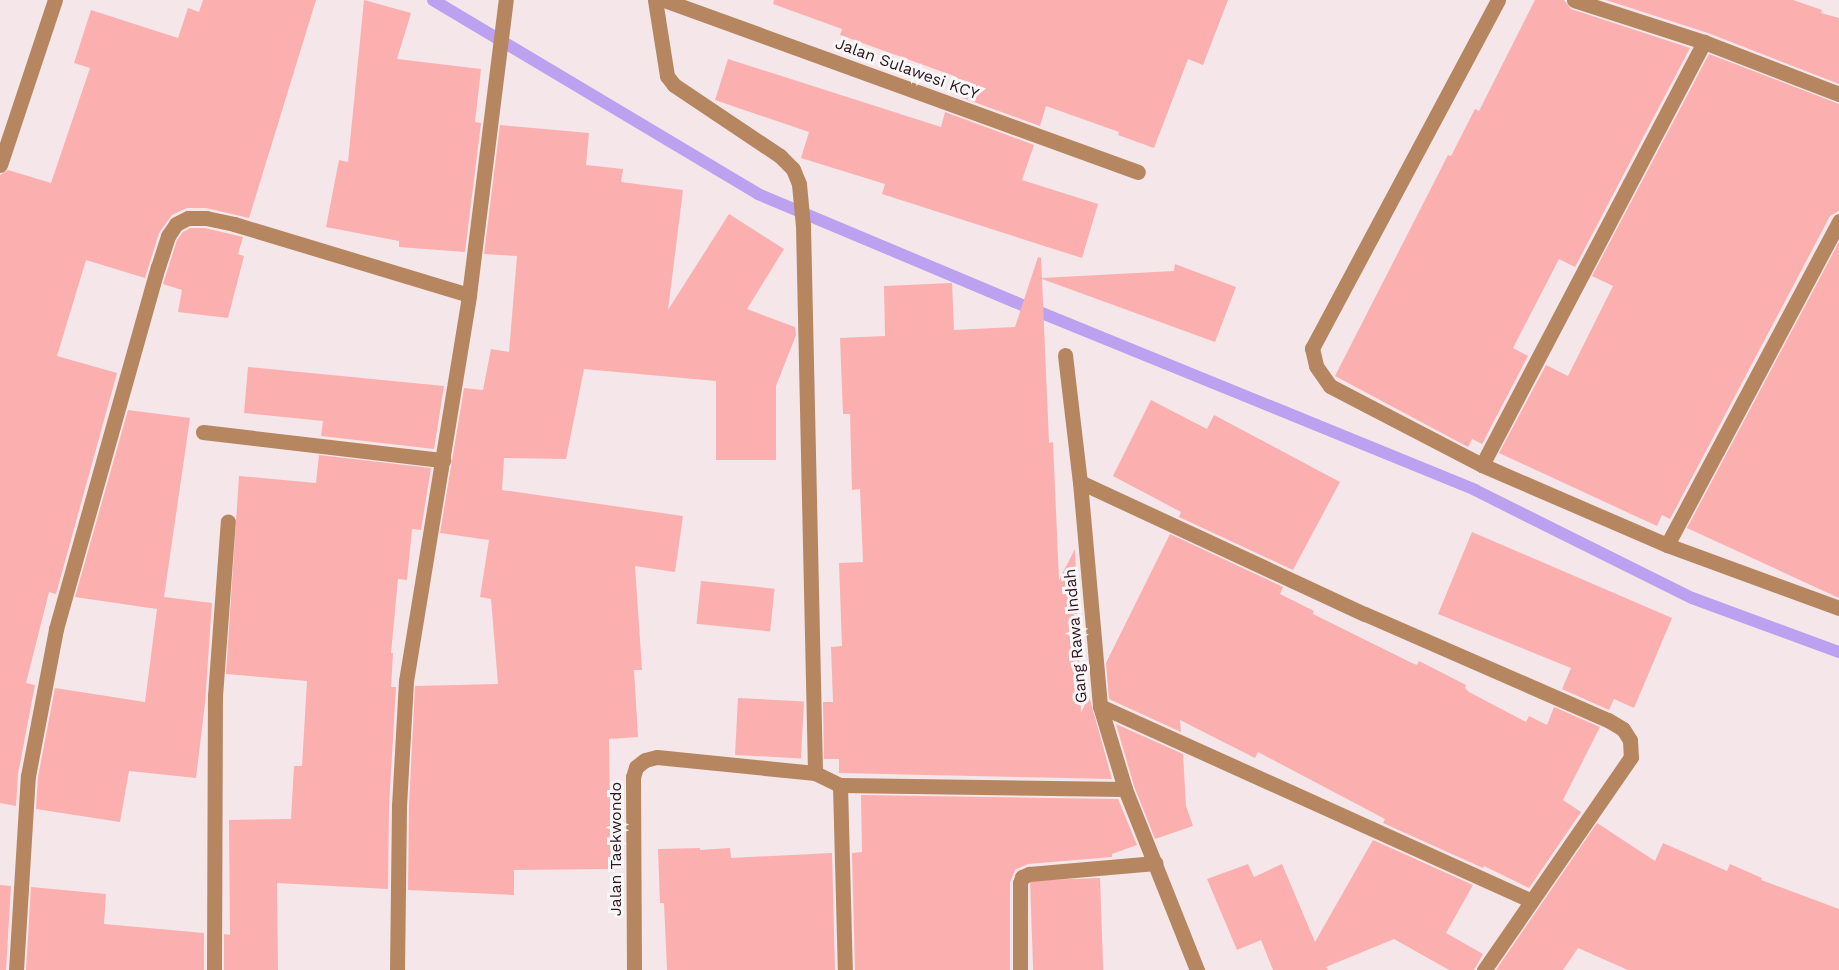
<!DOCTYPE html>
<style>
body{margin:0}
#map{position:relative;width:1839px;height:970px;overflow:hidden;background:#f5e6ea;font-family:"Work Sans",sans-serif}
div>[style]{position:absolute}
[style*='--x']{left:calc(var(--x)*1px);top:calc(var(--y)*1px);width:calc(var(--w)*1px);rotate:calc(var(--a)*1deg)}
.stream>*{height:12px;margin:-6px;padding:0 6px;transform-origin:6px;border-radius:6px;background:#bda1f1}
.building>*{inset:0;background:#fbafaf;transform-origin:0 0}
.minor>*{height:15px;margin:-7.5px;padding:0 7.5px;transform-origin:7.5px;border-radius:7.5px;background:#b58660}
span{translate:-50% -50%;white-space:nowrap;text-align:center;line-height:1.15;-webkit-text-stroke:6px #f7f7f7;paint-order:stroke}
.street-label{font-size:16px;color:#2f151e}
</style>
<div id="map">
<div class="stream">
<div style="--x:433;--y:0;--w:378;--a:30.8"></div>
<div style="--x:758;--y:194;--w:279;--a:22.8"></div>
<div style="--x:1015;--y:302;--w:497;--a:22.2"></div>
<div style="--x:1475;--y:490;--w:242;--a:26.5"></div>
<div style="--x:1692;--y:598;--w:157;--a:20.2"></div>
</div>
<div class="building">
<div style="clip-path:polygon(203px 0,316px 0,249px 218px,206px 208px,187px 208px,172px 215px,159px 233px,145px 278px,86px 260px,57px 356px,117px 373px,56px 594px,49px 592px,26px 683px,35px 685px,18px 774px,16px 806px,0 803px,0 175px,8px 170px,51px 183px,90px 68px,74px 63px,91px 10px,178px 38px,188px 8px,199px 12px)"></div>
<div style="clip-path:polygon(364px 0,411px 13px,397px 59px,481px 69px,475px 122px,481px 123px,465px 252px,399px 247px,399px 241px,326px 227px,339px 160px,348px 162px)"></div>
<div style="clip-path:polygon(774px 0,1228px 0,1203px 65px,1188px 59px,1154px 148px,1118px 135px,1119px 132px,1046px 106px,1040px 126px,952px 94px,957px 77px,840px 35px,842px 29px,773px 4px)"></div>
<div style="clip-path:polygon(1535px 0,1564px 0,1571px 9px,1690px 48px,1575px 267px,1559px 259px,1513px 348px,1528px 356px,1482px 444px,1472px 439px,1468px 447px,1335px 376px,1448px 155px,1451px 156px,1475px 109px,1479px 111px)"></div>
<div style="clip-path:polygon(1606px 0,1793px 0,1822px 10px,1821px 13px,1839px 18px,1839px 84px,1708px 33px)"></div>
<div style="clip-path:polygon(1709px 54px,1839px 104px,1839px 211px,1830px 216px,1670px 519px,1662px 515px,1657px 526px,1499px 453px,1546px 365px,1568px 376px,1613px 286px,1592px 276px)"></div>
<div style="clip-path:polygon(728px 59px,941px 127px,945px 112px,1034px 145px,1022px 180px,1098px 204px,1082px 258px,882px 194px,885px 184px,801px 158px,809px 132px,715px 100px)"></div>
<div style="clip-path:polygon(500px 125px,589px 133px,586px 165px,623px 169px,621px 182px,683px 190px,668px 310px,729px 214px,784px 249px,747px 309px,795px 327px,796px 335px,776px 386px,776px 460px,716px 460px,716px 381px,584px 369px,566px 459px,504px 458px,502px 490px,683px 516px,675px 572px,635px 566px,642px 670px,634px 670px,638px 737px,609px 739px,611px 869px,514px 870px,514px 895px,408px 890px,409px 806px,415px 686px,498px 684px,491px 599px,480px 597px,489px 540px,440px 533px,464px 388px,483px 390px,491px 349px,509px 352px,517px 256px,484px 254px)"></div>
<div style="clip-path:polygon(190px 228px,205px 228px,243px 237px,238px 254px,244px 256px,228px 318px,178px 312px,182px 290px,163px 284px,177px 240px,183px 232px)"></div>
<div style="clip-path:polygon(1839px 242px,1839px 598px,1687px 528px)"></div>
<div style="clip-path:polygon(1038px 257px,1041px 258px,1042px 278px,1174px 271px,1175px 264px,1236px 287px,1215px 342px,1042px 279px,1049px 443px,1053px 442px,1059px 580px,1075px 549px,1081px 713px,1089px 696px,1112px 779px,839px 773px,839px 759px,824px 759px,823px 702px,833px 702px,831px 647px,842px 646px,839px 563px,863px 562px,860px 489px,852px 490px,850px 414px,843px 414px,840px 338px,885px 336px,884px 286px,952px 283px,954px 330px,1015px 327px)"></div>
<div style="clip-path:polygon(248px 367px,444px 386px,434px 449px,321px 436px,323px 421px,244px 413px)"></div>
<div style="clip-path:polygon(1151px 400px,1207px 429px,1214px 415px,1340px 482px,1293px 570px,1179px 517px,1181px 512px,1113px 476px)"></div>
<div style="clip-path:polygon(128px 410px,190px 418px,164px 597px,212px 603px,205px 703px,196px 778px,129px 771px,120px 822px,36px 809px,38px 777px,55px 688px,145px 702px,157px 609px,75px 597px)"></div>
<div style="clip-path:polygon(319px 455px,431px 468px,421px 530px,412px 529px,407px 580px,398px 579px,391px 653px,393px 653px,391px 687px,396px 687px,389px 806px,388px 889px,277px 883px,278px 970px,224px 970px,224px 934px,230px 935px,229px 820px,291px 819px,294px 766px,302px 766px,307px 681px,226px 674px,239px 476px,316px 483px)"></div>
<div style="clip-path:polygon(1472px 532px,1672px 618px,1634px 708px,1614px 699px,1609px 710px,1562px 689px,1571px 668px,1438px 614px)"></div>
<div style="clip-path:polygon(1170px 534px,1283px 587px,1280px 594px,1314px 611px,1313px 614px,1412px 663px,1417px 665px,1419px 661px,1466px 685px,1465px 688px,1469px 692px,1526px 722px,1529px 716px,1547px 725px,1554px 707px,1600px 727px,1563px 800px,1581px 812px,1529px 888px,1484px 866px,1483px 868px,1383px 823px,1385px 819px,1258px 752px,1255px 758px,1180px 720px,1181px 732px,1109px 699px,1106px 663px)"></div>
<div style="left:701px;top:581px;width:74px;height:43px;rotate:6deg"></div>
<div style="left:738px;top:698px;width:66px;height:57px;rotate:3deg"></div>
<div style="clip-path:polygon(1116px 724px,1183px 754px,1186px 806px,1193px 826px,1155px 839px,1134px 786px)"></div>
<div style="clip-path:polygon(861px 795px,1118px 799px,1137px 845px,1112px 854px,1112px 857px,1028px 864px,1015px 870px,1010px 883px,1010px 970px,855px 970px,852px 853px,862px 852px)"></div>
<div style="clip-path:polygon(1597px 823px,1655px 861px,1663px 843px,1727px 871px,1730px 864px,1762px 878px,1761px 880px,1839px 909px,1839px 970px,1628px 970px,1578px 948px,1563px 970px,1496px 970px)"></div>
<div style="clip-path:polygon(1373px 840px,1473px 885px,1446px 933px,1483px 954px,1474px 970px,1449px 970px,1394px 939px,1326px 967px,1328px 970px,1273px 970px,1261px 940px,1237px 950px,1207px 879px,1248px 864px,1254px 877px,1282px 864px,1315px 942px)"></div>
<div style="clip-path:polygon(700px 848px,700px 850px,730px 848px,731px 858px,832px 853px,835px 970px,667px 970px,664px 903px,660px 903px,658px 849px)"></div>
<div style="left:1100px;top:878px;width:92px;height:70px;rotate:88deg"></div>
<div style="clip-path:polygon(0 885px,11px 886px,6px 970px,0 970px)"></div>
<div style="clip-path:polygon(31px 887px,106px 894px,104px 924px,204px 933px,204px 970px,26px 970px)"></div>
</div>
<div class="minor">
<div style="--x:655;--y:0;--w:77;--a:81"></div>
<div style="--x:667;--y:76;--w:11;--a:52"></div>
<div style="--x:674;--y:85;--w:128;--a:33.8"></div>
<div style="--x:780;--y:156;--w:18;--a:45"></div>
<div style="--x:793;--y:169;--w:16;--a:68"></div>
<div style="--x:799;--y:184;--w:42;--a:84.6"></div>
<div style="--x:803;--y:226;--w:547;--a:88.74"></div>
<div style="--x:815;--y:773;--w:28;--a:26"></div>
<div style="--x:840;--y:785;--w:285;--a:0.8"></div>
<div style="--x:664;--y:0;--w:504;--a:19.94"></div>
<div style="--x:1498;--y:0;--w:395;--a:118.1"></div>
<div style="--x:1312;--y:348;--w:18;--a:77"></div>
<div style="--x:1316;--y:366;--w:24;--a:55"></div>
<div style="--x:1330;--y:386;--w:171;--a:27.5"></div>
<div style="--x:1482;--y:465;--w:202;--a:23.4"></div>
<div style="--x:1667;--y:545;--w:183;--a:20.1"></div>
<div style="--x:1574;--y:0;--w:137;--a:17.9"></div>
<div style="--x:1704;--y:42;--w:145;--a:21.1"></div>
<div style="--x:0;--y:165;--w:174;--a:-71.6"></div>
<div style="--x:1065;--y:355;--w:128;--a:83.3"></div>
<div style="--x:1080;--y:482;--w:225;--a:84.9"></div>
<div style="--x:1100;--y:706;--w:87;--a:73.2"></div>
<div style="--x:1125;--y:789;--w:195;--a:68.3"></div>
<div style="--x:203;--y:432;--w:242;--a:6.7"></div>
<div style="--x:1482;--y:465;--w:478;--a:-62.3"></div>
<div style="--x:1080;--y:482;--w:314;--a:24.9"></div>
<div style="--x:1365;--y:614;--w:265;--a:23.6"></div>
<div style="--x:1608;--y:720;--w:17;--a:31"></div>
<div style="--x:1623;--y:729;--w:13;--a:58"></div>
<div style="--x:1630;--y:740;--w:17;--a:87"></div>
<div style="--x:1631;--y:757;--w:259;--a:124.6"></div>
<div style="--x:1667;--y:545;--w:367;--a:-62"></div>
<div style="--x:1100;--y:706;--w:472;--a:24.3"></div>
<div style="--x:840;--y:785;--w:185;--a:88.5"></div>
<div style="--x:16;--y:970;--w:194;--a:-86.5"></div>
<div style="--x:28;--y:776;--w:150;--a:-79.2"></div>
<div style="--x:56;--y:629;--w:376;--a:-74.3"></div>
<div style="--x:158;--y:267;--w:33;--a:-72"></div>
<div style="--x:168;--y:236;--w:14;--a:-56"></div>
<div style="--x:176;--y:224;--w:13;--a:-27"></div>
<div style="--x:188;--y:218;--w:18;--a:0"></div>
<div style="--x:206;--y:218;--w:29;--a:12"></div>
<div style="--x:234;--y:224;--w:245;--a:16.8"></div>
<div style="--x:214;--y:970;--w:274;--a:-89.8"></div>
<div style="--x:215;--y:696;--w:175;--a:-85.8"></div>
<div style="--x:397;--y:970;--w:164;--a:-89.3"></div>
<div style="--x:399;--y:806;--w:125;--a:-86.8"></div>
<div style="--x:406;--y:681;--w:391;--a:-80.7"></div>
<div style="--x:469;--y:295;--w:297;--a:-82.9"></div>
<div style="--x:634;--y:970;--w:193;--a:-90.3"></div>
<div style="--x:633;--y:777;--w:10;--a:-73"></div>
<div style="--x:636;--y:767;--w:11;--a:-38"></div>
<div style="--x:645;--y:760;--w:12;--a:-14"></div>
<div style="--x:657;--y:757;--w:159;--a:5.8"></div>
<div style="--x:1020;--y:970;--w:87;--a:-90"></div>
<div style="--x:1020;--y:883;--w:6;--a:-72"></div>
<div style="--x:1022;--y:877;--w:8;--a:-23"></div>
<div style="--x:1029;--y:874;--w:127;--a:-5"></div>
</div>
<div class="street-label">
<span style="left:907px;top:69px;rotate:20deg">Jalan Sulawesi KCY</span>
<span style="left:1076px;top:636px;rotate:-95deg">Gang Rawa Indah</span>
<span style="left:616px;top:849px;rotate:-90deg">Jalan Taekwondo</span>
</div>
</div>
